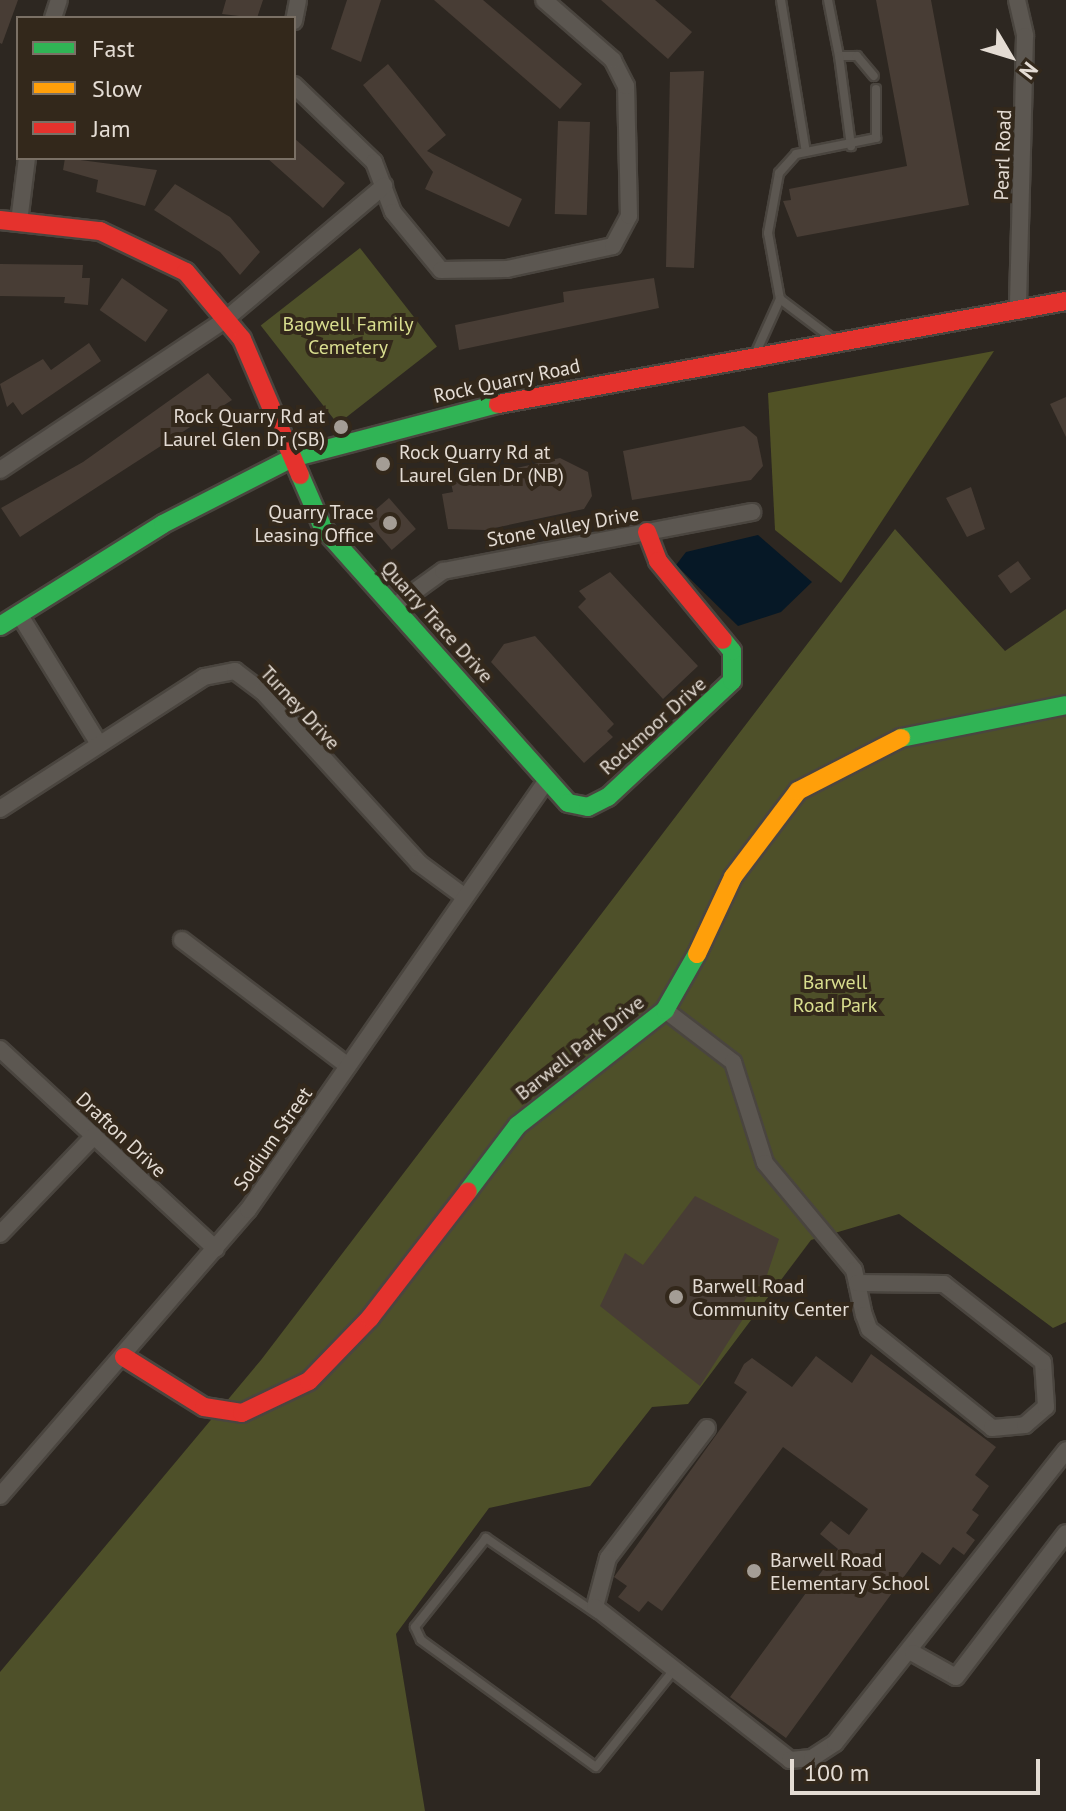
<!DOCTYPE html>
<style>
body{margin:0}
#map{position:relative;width:1066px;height:1811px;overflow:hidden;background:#2d2721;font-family:"PT Sans",sans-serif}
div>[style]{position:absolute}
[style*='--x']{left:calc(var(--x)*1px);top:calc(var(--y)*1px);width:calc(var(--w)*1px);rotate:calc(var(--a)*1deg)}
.green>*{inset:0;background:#4e5029;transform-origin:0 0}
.forest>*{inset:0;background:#505125}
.water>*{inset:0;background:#061826}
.building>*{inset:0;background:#483d35;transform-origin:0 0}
.roads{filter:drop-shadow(2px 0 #4a453f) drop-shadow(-2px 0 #4a453f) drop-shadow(0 2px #4a453f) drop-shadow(0 -2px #4a453f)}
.lane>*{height:8px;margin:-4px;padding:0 4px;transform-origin:4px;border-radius:4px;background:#5c5751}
.street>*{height:16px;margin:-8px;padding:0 8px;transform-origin:8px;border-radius:8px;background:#5c5751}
.fast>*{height:18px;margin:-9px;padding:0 9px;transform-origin:9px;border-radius:9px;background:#30b455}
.slow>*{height:18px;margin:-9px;padding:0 9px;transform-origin:9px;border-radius:9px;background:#ff9f0a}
.jam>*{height:18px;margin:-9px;padding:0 9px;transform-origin:9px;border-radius:9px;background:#e5322d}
.dots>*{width:22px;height:22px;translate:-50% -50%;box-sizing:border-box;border:4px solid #33281b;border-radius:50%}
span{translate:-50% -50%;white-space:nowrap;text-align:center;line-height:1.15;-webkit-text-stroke:8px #33281b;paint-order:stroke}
.street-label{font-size:20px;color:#e4dcd4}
.park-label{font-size:20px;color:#d9de8f}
.poi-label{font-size:20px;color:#e4dcd4}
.right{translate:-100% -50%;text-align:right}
.left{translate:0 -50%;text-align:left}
.legend{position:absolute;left:16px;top:16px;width:280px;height:144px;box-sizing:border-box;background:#33281b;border:2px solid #7a7065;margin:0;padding:10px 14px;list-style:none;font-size:24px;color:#e4dcd4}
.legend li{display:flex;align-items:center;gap:16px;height:40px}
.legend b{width:40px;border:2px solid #7a7065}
.north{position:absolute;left:970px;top:16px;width:80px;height:80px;-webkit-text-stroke:6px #33281b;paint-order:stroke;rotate:128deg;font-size:22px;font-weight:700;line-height:32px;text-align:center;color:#e4dcd4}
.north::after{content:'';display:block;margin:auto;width:28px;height:36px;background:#e4dcd4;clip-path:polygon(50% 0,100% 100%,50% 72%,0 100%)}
.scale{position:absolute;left:790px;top:1759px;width:250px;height:36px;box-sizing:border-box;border:4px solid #e4dcd4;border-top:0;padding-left:10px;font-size:24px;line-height:28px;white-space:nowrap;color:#e4dcd4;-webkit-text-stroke:6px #33281b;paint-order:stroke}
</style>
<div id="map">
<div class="green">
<div style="left:360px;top:248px;width:125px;height:126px;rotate:52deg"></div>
<div style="clip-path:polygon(895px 529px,1005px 651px,1066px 609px,1066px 1322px,1053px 1328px,899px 1214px,811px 1240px,688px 1404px,652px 1407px,590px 1486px,489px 1508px,396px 1634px,425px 1811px,0 1811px,0 1672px,261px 1360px)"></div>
</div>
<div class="forest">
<div style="clip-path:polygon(994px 351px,841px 583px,775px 530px,768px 393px)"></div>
</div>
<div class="water">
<div style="clip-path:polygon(758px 535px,812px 582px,781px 612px,738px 626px,676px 565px,686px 552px)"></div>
</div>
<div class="building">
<div style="clip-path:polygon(0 0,18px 0,2px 44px,0 43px)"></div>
<div style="clip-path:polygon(226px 0,263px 0,257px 18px,222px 14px)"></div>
<div style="clip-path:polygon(347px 0,381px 0,361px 62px,331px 49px)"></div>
<div style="clip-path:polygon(434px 0,483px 0,582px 84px,560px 109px)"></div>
<div style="clip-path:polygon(601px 0,655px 0,692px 32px,668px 59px)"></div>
<div style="clip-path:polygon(876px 0,931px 0,969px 205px,797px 237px,783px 201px,791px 200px,789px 189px,907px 166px)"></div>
<div style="clip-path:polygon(388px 64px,446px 135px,427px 151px,522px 199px,509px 227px,425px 189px,433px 172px,363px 85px)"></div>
<div style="clip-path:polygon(704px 71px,694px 268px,666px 267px,670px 72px)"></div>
<div style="left:558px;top:121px;width:32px;height:93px;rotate:2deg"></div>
<div style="clip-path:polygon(294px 138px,345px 183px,323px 208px,267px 158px,294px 158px)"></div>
<div style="clip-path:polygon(65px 158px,157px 170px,145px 206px,96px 192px,98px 180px,63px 170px)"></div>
<div style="clip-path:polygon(175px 184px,230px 217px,260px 252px,240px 275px,220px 252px,154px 210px)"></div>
<div style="clip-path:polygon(0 264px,83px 265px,82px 278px,90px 278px,88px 305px,64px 303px,65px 297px,0 296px)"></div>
<div style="left:122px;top:278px;width:56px;height:39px;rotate:35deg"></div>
<div style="clip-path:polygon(654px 278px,659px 308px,459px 350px,455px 325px,564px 302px,563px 292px)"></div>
<div style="clip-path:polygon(89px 343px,101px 361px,22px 415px,13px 402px,7px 407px,0 384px,43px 359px,51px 370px)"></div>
<div style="clip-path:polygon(208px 373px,232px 400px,20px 537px,1px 508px,83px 462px)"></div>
<div style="clip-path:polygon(1066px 397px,1066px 437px,1050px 404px)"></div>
<div style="clip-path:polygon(744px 426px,757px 437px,763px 466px,751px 480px,632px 500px,623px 451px)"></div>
<div style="clip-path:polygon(560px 458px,588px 472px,592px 496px,584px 509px,485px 530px,448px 529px,442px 494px,453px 492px,451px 483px)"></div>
<div style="clip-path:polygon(971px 487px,985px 529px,967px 537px,946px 498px)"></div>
<div style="left:389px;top:498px;width:41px;height:32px;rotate:49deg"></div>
<div style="left:1018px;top:561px;width:22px;height:25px;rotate:54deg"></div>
<div style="clip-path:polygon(610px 572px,698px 666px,663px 699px,578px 607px,586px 599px,579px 591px)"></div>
<div style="clip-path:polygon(535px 636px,614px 724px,607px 731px,613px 737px,584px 763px,491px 662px,504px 644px)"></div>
<div style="clip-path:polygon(695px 1196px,779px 1239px,763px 1287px,755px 1283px,741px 1307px,748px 1311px,700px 1386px,600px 1306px,625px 1253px,643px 1265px)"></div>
<div style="clip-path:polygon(871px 1354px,996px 1447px,975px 1475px,989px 1486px,972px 1510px,979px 1515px,966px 1533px,975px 1540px,964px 1555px,953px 1547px,940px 1565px,922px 1552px,786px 1738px,730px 1697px,838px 1549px,820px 1534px,831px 1521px,849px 1535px,868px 1509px,783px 1447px,662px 1611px,648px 1601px,639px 1612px,618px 1597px,627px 1586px,614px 1577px,747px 1392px,734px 1383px,744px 1364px,752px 1358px,792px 1387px,816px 1356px,852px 1383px)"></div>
</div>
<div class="roads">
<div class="lane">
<div style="--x:781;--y:0;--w:154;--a:80.7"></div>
<div style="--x:828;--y:0;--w:57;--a:78.9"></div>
<div style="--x:839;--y:56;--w:18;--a:0"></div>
<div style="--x:857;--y:56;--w:26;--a:50"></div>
<div style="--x:839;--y:56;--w:91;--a:82.4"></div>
<div style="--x:780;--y:299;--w:67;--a:-100.3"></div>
<div style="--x:768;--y:233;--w:61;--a:-79.6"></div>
<div style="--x:779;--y:173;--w:25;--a:-48"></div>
<div style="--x:796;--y:154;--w:82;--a:-11.3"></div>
<div style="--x:876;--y:138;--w:49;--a:-90"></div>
<div style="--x:757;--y:350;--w:56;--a:-65.7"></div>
<div style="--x:780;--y:299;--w:61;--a:37.1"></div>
<div style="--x:597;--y:1614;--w:135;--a:-145.6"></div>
<div style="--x:486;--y:1538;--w:114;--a:128.6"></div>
<div style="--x:415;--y:1627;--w:14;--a:65"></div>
<div style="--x:421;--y:1640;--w:216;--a:36"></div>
<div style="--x:596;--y:1767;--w:123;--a:-51.3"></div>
</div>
<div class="street">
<div style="--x:1017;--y:0;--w:37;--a:77"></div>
<div style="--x:1025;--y:36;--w:275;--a:91.5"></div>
<div style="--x:53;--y:18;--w:19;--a:-72"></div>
<div style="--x:294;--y:21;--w:21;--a:-79"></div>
<div style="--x:294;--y:85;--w:111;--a:43.9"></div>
<div style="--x:374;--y:162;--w:53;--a:69.2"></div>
<div style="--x:393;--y:212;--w:75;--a:50.4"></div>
<div style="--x:441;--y:270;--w:66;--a:-0.9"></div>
<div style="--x:507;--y:269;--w:108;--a:-12.2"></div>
<div style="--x:613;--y:246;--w:34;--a:-62"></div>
<div style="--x:629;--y:216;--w:130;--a:-91.3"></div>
<div style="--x:626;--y:86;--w:29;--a:-117"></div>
<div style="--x:613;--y:60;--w:91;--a:-139"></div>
<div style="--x:19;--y:222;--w:64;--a:-82.9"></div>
<div style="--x:0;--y:470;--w:272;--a:-33.7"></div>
<div style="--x:226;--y:319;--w:207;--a:-40.1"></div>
<div style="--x:393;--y:607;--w:62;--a:-35.8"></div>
<div style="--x:443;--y:571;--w:315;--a:-10.8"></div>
<div style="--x:19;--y:614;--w:153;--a:58.4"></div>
<div style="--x:0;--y:809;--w:243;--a:-32.9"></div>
<div style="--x:204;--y:677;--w:32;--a:-11"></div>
<div style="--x:235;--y:671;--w:35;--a:37"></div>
<div style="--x:263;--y:692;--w:231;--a:47.6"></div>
<div style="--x:419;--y:863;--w:57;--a:36.5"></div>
<div style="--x:182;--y:940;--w:208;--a:37.2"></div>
<div style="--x:665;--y:1010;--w:86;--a:37.4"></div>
<div style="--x:733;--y:1062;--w:106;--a:72.4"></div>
<div style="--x:765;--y:1163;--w:139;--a:50.2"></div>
<div style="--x:854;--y:1270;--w:13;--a:77"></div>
<div style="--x:857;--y:1283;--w:33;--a:78"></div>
<div style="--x:864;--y:1315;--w:15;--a:70"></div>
<div style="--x:869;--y:1329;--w:158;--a:38.8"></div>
<div style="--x:992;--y:1428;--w:33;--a:-5"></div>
<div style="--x:1025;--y:1425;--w:28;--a:-41"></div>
<div style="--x:1046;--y:1407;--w:45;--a:-93.8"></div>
<div style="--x:1043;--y:1362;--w:126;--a:-141.8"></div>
<div style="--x:944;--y:1284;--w:87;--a:-179.3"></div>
<div style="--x:0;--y:1049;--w:294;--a:42.8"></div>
<div style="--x:0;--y:1234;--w:136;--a:-46.2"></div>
<div style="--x:707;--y:1428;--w:163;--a:127.3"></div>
<div style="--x:608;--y:1558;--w:51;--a:104.9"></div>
<div style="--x:595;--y:1607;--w:248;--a:38.1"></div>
<div style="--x:790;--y:1760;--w:22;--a:-5"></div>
<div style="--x:812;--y:1758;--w:27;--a:-33"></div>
<div style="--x:835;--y:1743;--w:373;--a:-51.7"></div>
<div style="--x:0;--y:1496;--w:379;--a:-49.1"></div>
<div style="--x:248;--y:1210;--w:524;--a:-55.19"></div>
<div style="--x:913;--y:1653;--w:49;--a:29.2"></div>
<div style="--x:956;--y:1677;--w:181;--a:-52.6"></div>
</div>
<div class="fast">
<div style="--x:300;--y:475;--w:58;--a:66.5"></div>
<div style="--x:323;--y:528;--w:368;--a:48.3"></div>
<div style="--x:568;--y:803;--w:20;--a:11"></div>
<div style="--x:588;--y:807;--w:22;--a:-27"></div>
<div style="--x:608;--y:797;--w:170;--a:-43.1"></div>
<div style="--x:732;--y:681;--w:30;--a:-90"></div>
<div style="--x:732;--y:651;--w:14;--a:-129"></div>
<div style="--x:0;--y:626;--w:192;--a:-32"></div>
<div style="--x:163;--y:524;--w:145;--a:-27.1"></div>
<div style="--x:292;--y:458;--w:213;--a:-14.7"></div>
<div style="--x:901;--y:738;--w:168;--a:-11.3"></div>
<div style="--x:468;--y:1191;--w:83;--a:-52.9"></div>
<div style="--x:518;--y:1125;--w:187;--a:-38"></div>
<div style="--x:665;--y:1010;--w:64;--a:-60.3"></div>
</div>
<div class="slow">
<div style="--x:697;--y:954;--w:85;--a:-64.9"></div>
<div style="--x:733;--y:877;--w:108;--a:-52.9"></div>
<div style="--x:798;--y:791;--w:116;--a:-27.2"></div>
</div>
<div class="jam">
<div style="--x:0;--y:220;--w:101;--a:6.3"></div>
<div style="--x:100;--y:231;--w:95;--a:25.5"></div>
<div style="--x:186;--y:272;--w:87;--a:50.1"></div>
<div style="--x:242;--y:339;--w:148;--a:66.9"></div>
<div style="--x:498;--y:404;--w:577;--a:-10.28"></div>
<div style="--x:647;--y:532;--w:31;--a:69"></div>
<div style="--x:658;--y:561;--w:102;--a:50.6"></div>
<div style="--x:124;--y:1357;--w:94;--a:32"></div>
<div style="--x:204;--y:1407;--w:38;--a:9"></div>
<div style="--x:242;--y:1413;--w:74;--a:-25.5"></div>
<div style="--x:309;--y:1381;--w:88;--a:-45.9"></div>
<div style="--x:370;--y:1318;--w:160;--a:-52.3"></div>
</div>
</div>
<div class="dots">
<div style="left:341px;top:427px;background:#a49d95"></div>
<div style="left:383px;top:464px;background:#a49d95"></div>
<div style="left:390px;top:523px;background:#a49d95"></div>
<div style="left:676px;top:1297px;background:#a49d95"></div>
<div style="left:754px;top:1571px;background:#a49d95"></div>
</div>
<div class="street-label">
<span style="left:1003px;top:155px;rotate:-88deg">Pearl Road</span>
<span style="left:507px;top:381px;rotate:-12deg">Rock Quarry Road</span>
<span style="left:563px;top:527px;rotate:-10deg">Stone Valley Drive</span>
<span style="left:437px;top:622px;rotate:48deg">Quarry Trace Drive</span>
<span style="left:300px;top:708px;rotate:47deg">Turney Drive</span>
<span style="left:653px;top:726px;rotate:-42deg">Rockmoor Drive</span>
<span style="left:580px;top:1048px;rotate:-38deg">Barwell Park Drive</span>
<span style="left:121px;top:1135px;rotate:43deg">Drafton Drive</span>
<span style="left:273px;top:1139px;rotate:-55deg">Sodium Street</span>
</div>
<div class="park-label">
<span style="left:348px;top:336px">Bagwell Family<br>Cemetery</span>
<span style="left:835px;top:994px">Barwell<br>Road Park</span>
</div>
<div class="poi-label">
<span class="right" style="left:325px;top:428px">Rock Quarry Rd at<br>Laurel Glen Dr (SB)</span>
<span class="left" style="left:399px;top:464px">Rock Quarry Rd at<br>Laurel Glen Dr (NB)</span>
<span class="right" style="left:374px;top:524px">Quarry Trace<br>Leasing Office</span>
<span class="left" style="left:692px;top:1298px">Barwell Road<br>Community Center</span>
<span class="left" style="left:770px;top:1572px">Barwell Road<br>Elementary School</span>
</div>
<ul class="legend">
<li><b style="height:10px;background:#30b455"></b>Fast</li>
<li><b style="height:10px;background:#ff9f0a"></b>Slow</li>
<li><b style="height:10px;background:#e5322d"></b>Jam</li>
</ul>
<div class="north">N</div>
<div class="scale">100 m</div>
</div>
